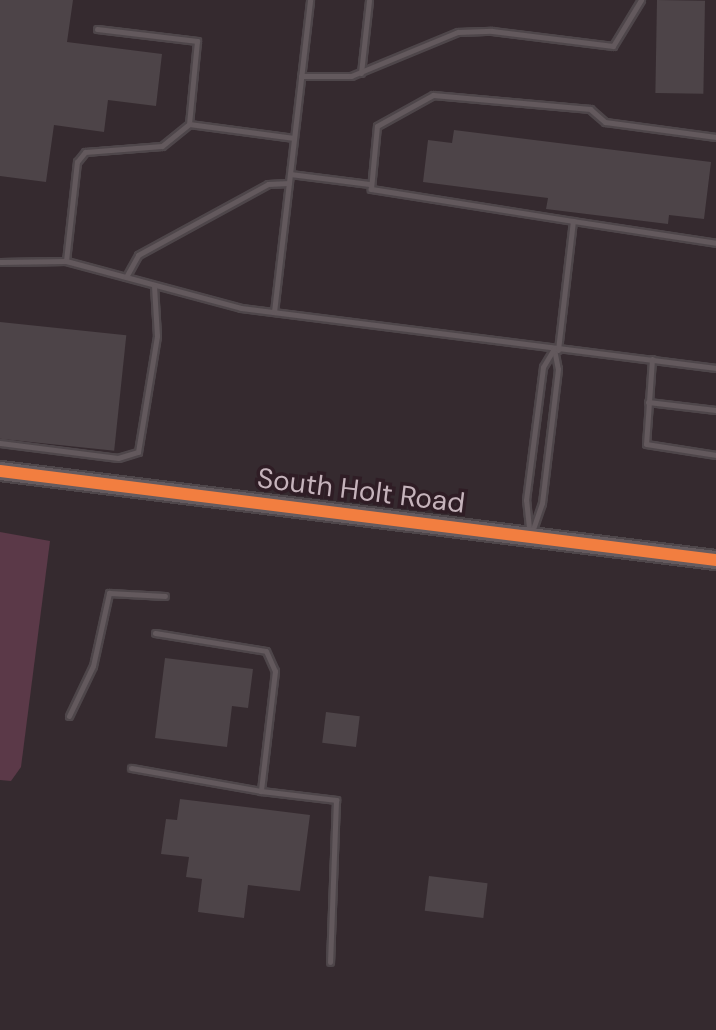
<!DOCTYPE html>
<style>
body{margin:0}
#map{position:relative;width:716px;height:1030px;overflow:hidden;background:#352a2f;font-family:"DM Sans",sans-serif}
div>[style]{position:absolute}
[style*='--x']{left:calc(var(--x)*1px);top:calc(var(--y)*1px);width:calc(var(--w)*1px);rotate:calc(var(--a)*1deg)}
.water>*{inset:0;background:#5b3948}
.building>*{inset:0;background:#4d4448;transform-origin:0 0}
.roads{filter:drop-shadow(2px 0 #4e464a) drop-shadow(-2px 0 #4e464a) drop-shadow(0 2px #4e464a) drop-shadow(0 -2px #4e464a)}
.service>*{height:5px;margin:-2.5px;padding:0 2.5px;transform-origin:2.5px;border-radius:2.5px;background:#63595d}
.primary>*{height:18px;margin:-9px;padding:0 9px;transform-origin:9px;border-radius:9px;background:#655b5f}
.cycleway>*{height:12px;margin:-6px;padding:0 6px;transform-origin:6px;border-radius:6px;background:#f27e40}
span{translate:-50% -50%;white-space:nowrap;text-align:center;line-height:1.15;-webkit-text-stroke:7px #2f1d25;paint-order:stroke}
.street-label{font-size:28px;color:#c5b3bb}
</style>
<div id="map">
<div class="water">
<div style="clip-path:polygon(0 532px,50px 541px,21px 767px,11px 781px,0 780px)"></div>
</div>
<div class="building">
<div style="clip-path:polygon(0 0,73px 0,67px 42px,162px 54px,156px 106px,108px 100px,104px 132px,54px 125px,46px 182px,0 176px)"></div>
<div style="left:657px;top:0;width:48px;height:93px;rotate:1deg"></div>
<div style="clip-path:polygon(454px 130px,711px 162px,704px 219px,669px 215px,668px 224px,546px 209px,548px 198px,423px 182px,428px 140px,452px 143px)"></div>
<div style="left:0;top:322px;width:127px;height:116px;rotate:6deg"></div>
<div style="clip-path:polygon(165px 658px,253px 669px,248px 708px,232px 706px,227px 747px,155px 738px)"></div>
<div style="left:326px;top:712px;width:34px;height:31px;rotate:7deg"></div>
<div style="clip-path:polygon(180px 799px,310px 815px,300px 891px,248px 885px,244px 918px,198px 912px,202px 879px,186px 877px,189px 857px,161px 854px,166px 819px,177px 820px)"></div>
<div style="left:429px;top:876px;width:59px;height:35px;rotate:7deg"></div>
</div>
<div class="roads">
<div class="service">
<div style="--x:97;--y:29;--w:101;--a:6.8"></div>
<div style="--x:197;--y:41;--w:83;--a:95.5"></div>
<div style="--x:189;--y:124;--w:106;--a:7.6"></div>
<div style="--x:361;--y:73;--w:73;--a:-83.7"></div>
<div style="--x:301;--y:76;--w:50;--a:0"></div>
<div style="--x:351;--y:76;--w:116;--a:-22.4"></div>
<div style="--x:458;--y:32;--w:34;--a:-2"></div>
<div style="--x:492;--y:31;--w:122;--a:7.1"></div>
<div style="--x:613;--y:46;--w:54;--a:-58.7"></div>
<div style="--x:290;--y:174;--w:80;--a:7.2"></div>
<div style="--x:573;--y:221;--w:145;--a:8.7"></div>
<div style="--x:66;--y:261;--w:100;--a:-83.7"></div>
<div style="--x:77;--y:162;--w:13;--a:-51"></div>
<div style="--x:85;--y:152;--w:77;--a:-4.5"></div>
<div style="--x:162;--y:146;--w:35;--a:-39"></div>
<div style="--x:0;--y:262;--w:66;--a:-0.9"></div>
<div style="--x:66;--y:261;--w:181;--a:15"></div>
<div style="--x:241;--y:308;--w:479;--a:7.2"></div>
<div style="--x:126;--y:277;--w:25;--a:-61"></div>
<div style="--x:138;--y:255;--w:148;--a:-28.6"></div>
<div style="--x:268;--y:184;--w:21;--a:-3"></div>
<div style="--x:274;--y:312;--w:314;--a:-83.4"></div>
<div style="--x:554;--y:349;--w:20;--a:79"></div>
<div style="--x:558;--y:369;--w:135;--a:96.8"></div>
<div style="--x:542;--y:503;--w:36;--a:109"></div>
<div style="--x:530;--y:537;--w:37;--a:-96"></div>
<div style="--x:526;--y:500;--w:134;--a:-82.7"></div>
<div style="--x:543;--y:367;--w:21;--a:-59"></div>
<div style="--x:558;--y:350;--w:130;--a:-83.4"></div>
<div style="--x:573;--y:221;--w:205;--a:-171"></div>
<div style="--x:371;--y:189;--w:63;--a:-84.6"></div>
<div style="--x:377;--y:126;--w:64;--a:-29"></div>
<div style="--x:433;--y:95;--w:158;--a:5.1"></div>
<div style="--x:590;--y:109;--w:20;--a:41"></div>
<div style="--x:605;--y:122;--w:112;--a:7.7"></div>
<div style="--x:652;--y:359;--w:85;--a:94"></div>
<div style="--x:646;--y:444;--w:71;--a:8.9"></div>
<div style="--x:648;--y:402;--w:68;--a:6.7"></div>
<div style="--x:0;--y:443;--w:119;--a:7.2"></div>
<div style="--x:118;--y:458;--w:21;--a:-17"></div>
<div style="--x:138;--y:452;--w:118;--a:-80.7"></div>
<div style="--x:157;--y:336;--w:50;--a:-93.4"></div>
<div style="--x:155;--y:633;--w:112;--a:9.2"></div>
<div style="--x:266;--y:651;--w:22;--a:66"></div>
<div style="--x:275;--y:671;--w:121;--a:96.7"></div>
<div style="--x:261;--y:791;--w:76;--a:6.8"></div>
<div style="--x:336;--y:800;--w:162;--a:92.1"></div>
<div style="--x:69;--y:716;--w:55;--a:-64.4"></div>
<div style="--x:93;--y:666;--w:75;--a:-77.6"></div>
<div style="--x:109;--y:593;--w:56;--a:3.1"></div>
<div style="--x:131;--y:768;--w:132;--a:10"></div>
</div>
<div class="primary">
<div style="--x:0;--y:471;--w:722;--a:7.09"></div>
</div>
</div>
<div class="cycleway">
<div style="--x:0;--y:471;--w:722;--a:7.09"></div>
</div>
<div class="street-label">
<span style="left:361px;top:491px;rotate:7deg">South Holt Road</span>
</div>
</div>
